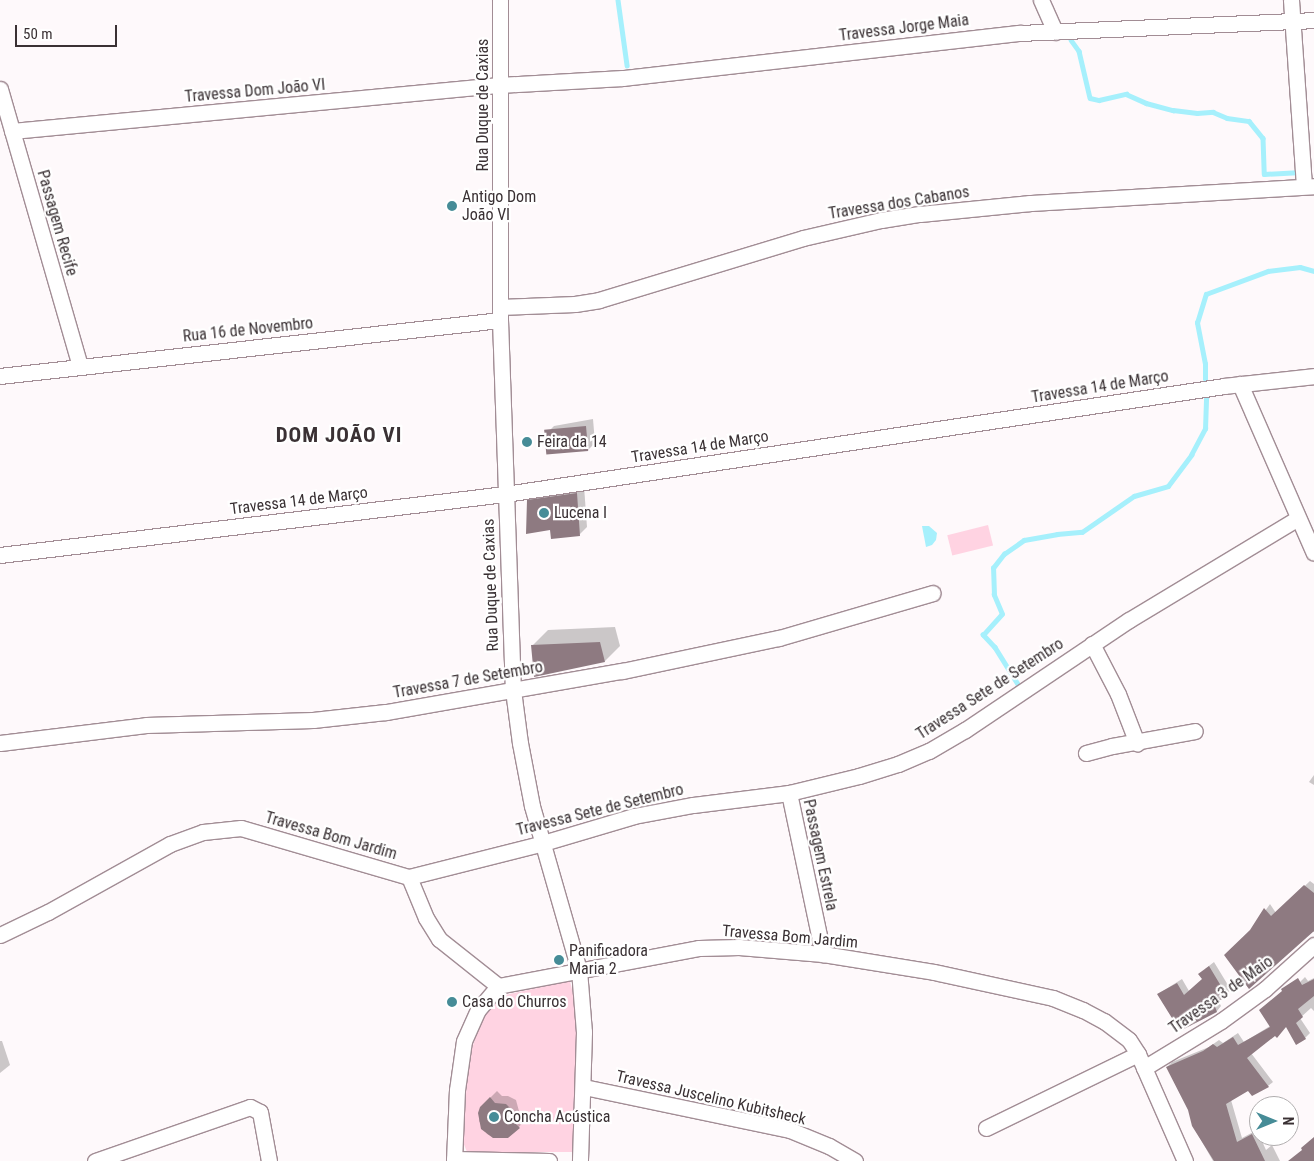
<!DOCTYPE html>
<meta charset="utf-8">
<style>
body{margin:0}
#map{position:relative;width:1314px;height:1161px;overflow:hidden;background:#fef9fb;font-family:"Roboto Condensed",sans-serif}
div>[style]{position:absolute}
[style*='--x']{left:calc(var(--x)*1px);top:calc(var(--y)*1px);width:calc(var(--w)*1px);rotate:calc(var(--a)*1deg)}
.green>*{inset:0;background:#ffd3e2;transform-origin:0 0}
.water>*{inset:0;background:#a6f0fc}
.shadow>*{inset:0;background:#0003}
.stream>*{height:4.5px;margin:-2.25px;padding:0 2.25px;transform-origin:2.25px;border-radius:2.25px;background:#a6f0fc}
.building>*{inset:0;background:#8e7a81;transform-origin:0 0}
.roads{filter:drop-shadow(1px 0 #a28d95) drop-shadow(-1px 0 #a28d95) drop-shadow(0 1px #a28d95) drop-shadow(0 -1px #a28d95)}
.minor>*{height:15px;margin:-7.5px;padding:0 7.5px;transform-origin:7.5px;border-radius:7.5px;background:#fff}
.dots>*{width:14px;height:14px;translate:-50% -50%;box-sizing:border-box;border:2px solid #fff;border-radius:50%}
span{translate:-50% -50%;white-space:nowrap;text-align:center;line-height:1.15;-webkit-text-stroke:4.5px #fff;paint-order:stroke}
.street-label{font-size:16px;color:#3a3134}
.poi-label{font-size:16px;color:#3a3134}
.left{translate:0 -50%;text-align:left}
.district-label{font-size:21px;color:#3a3134;font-weight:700;letter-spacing:1px}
.north{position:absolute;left:1249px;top:1096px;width:50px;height:50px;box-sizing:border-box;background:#fff;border:1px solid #b0adae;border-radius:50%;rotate:90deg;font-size:14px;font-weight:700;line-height:20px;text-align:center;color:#3a3134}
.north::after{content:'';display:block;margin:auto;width:18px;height:22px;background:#468c97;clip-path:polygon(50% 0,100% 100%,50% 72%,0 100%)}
.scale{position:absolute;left:15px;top:25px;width:102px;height:22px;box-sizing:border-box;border:2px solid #3a3134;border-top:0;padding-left:6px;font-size:15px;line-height:18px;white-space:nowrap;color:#3a3134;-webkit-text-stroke:4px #fff;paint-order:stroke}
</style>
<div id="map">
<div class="green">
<div style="left:988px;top:525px;width:21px;height:42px;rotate:76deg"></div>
<div style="clip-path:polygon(570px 981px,577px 1011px,575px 1152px,467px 1152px,463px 1142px,467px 1078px,471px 1052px,481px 1019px,495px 1002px,505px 995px)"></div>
</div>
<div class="water">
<div style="clip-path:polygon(922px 526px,929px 526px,937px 533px,936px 540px,932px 545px,926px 547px)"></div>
</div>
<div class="shadow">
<div style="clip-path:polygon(593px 419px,595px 443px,588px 450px,546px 434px,554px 426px)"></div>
<div style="clip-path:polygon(584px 486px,587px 527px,579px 535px,528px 501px,535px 493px)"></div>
<div style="clip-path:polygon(615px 627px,620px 646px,605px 661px,533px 645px,548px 630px)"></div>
<div style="clip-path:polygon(1314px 775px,1314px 785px,1309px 782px)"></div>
<div style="clip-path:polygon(1310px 881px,1314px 884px,1314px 932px,1251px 931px,1270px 904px,1276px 913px)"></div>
<div style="clip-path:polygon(1214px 962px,1231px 990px,1218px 1000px,1221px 1006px,1217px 1011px,1180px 1030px,1158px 994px,1182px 979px,1189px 991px,1203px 979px,1205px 969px)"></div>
<div style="clip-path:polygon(1305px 977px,1308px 981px,1314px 978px,1314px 1011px,1311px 1008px,1300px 1018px,1310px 1033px,1305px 1038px,1287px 1026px,1251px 1053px,1273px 1082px,1268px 1086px,1249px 1089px,1231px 1100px,1242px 1138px,1257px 1130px,1266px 1150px,1272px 1145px,1280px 1161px,1213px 1161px,1193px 1126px,1189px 1110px,1167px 1067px,1172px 1062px,1209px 1047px,1219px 1040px,1223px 1043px,1238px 1033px,1244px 1042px,1270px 1026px,1292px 990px)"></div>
<div style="clip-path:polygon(0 1041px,2px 1041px,10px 1065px,0 1073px)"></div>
<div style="clip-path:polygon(497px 1091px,502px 1096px,508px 1096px,516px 1100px,520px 1115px,525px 1120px,519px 1127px,493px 1137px,487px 1134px,479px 1121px,481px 1107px)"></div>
</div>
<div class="stream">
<div style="--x:618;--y:0;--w:66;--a:82.1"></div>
<div style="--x:1071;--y:40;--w:14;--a:54"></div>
<div style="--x:1079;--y:51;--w:48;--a:76.8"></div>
<div style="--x:1090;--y:98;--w:9;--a:13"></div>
<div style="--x:1099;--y:100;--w:28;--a:-13"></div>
<div style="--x:1126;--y:94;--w:22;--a:24"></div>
<div style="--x:1146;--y:103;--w:28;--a:15"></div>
<div style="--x:1173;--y:110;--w:24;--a:7"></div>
<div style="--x:1197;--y:113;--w:16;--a:-4"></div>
<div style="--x:1213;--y:112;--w:15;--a:23"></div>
<div style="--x:1227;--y:118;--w:22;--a:8"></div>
<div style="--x:1249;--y:121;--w:22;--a:51"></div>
<div style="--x:1263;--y:138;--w:36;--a:88"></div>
<div style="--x:1264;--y:174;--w:37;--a:-3"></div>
<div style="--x:1205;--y:379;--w:15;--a:-90"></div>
<div style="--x:1205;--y:364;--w:42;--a:-101"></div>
<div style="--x:1197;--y:323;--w:30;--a:-73"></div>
<div style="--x:1206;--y:294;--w:66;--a:-20.4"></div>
<div style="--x:1268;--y:271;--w:32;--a:-7"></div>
<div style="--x:1300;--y:267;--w:15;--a:16"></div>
<div style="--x:1018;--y:685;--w:44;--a:-121.9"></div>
<div style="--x:995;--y:648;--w:18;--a:-133"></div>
<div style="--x:983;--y:635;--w:28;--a:-48"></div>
<div style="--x:1002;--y:614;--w:21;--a:-113"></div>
<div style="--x:994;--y:595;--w:27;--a:-92"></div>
<div style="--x:993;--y:568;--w:18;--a:-52"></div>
<div style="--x:1004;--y:554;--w:24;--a:-35"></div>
<div style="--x:1024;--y:540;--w:34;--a:-10"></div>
<div style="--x:1057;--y:534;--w:25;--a:-5"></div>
<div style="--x:1082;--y:532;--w:63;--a:-34.7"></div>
<div style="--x:1134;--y:496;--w:35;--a:-16"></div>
<div style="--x:1168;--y:486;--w:39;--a:-53"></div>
<div style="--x:1191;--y:455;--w:30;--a:-62"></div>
<div style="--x:1205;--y:429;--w:34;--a:-88"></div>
</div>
<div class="building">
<div style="left:586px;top:426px;width:25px;height:42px;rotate:85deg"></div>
<div style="clip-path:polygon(577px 493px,580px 536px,551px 539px,550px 530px,526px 534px,527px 500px)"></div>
<div style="clip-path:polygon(600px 642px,605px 662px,534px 677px,531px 645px)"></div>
<div style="clip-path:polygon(1304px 885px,1314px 893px,1314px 931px,1249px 989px,1224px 955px,1250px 930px,1264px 908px,1271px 916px)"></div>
<div style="clip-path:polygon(1209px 966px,1227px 996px,1214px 1004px,1217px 1012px,1180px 1031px,1157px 994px,1177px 983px,1184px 995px,1202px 979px,1198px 974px)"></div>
<div style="clip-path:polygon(1298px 978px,1302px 985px,1314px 979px,1314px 996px,1298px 1009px,1303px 1017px,1296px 1023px,1306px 1039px,1296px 1045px,1286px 1027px,1277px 1038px,1275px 1036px,1247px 1058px,1269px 1087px,1252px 1096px,1248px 1091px,1226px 1104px,1237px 1142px,1252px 1134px,1265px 1161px,1214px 1161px,1192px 1126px,1188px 1110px,1166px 1067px,1203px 1051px,1213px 1044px,1217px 1047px,1233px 1037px,1238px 1045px,1270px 1027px,1259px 1010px,1282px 991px,1281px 989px)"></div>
<div style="clip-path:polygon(490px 1097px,495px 1103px,506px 1104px,513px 1111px,514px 1122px,520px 1128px,508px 1138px,493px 1138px,481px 1129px,478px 1113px,480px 1107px)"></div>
<div style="clip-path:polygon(1314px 1137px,1314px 1161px,1288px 1161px,1302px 1150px,1301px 1148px)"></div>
</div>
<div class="roads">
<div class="minor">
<div style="--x:500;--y:0;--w:320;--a:90"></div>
<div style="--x:500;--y:320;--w:370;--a:88"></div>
<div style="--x:513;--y:690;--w:53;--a:82.5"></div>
<div style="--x:520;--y:743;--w:64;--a:79.2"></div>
<div style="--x:532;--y:806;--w:171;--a:74"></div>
<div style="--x:579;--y:970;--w:62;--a:85.4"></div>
<div style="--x:584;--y:1032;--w:129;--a:91.8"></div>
<div style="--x:1041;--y:0;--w:35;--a:66"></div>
<div style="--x:1291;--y:0;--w:186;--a:86"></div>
<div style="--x:0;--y:89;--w:288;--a:73.9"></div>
<div style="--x:12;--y:131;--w:490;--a:-5.4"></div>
<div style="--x:500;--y:85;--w:123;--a:-3.3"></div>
<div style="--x:623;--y:78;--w:399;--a:-6.5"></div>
<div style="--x:1019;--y:33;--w:295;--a:-2.5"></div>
<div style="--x:500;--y:307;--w:75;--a:-2.3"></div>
<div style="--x:575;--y:304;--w:24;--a:-9"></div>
<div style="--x:599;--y:300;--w:213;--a:-16.9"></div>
<div style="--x:803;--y:238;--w:80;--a:-13"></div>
<div style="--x:881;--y:220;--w:39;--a:-9"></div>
<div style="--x:920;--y:214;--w:111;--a:-5.7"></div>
<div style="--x:1030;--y:203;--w:285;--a:-3.4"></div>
<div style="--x:0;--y:376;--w:503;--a:-6.39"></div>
<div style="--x:1240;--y:384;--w:184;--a:66.4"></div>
<div style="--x:0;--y:555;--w:509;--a:-6.89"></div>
<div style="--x:505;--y:494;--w:727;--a:-8.54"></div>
<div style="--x:1224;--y:386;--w:91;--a:-6.3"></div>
<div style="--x:1092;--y:644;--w:56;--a:62.5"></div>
<div style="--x:1118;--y:694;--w:53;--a:68.8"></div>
<div style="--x:0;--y:743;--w:147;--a:-7"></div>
<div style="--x:146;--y:725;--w:167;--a:-1.7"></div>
<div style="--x:313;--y:720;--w:73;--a:-6.3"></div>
<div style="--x:386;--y:712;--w:240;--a:-9.9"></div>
<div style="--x:622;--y:671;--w:160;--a:-11.9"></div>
<div style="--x:779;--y:638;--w:160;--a:-16.3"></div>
<div style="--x:1086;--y:753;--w:27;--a:-15"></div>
<div style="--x:1112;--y:746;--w:84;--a:-10.2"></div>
<div style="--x:789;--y:793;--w:165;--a:78.1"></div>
<div style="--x:409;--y:877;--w:138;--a:-14.2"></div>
<div style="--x:543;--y:843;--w:95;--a:-16.5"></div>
<div style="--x:634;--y:816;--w:60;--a:-10.6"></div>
<div style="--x:693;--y:805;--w:97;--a:-7.1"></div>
<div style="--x:789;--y:793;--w:72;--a:-13.7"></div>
<div style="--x:859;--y:776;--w:41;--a:-17.1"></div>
<div style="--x:898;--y:764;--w:34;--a:-23"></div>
<div style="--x:929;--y:751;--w:42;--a:-30.3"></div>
<div style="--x:965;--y:730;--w:197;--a:-33.9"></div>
<div style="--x:1129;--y:620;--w:197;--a:-31.1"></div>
<div style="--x:0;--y:935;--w:53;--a:-25.6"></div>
<div style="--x:48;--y:912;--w:140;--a:-29.1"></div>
<div style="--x:170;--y:844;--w:35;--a:-20"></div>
<div style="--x:203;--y:832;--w:38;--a:-6"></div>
<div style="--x:241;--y:828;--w:175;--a:16.3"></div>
<div style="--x:409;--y:877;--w:44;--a:67.5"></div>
<div style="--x:426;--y:918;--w:25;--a:58"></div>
<div style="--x:439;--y:939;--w:75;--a:38.5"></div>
<div style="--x:498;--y:986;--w:205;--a:-10.7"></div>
<div style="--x:699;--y:948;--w:40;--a:-1.4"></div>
<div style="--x:739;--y:947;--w:84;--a:4.8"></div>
<div style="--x:823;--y:954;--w:112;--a:9.2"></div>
<div style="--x:934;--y:972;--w:122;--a:12.3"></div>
<div style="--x:1053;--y:998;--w:32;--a:22"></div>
<div style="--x:1083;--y:1010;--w:24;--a:28"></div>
<div style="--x:1104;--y:1021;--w:31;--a:37"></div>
<div style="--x:1129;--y:1040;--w:17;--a:57"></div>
<div style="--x:1138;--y:1054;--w:117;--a:66.3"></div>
<div style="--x:1144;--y:1068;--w:90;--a:-31.4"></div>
<div style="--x:1221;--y:1021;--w:54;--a:-36"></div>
<div style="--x:1265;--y:989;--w:66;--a:-41.9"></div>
<div style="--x:584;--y:1087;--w:210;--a:11.8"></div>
<div style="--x:790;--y:1130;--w:42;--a:22.3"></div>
<div style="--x:829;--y:1146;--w:30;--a:30"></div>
<div style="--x:986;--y:1128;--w:169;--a:-26"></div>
<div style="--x:454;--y:1159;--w:95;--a:1.2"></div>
<div style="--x:95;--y:1161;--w:164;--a:-19.2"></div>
<div style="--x:250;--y:1107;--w:11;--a:27"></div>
<div style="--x:260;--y:1112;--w:50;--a:79.6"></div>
<div style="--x:454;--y:1161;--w:71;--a:-87.6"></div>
<div style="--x:457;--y:1090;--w:49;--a:-81.9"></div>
<div style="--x:464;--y:1041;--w:34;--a:-66"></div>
<div style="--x:478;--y:1010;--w:31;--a:-50"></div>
</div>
</div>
<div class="dots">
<div style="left:452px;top:206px;background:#468c97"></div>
<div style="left:527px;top:442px;background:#468c97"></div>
<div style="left:544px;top:513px;background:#468c97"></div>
<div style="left:559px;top:960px;background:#468c97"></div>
<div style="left:452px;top:1002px;background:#468c97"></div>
<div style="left:494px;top:1117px;background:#468c97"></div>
</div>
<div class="street-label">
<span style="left:904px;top:28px;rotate:-7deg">Travessa Jorge Maia</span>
<span style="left:255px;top:91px;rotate:-5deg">Travessa Dom João VI</span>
<span style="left:483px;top:105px;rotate:-90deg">Rua Duque de Caxias</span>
<span style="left:899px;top:203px;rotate:-9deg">Travessa dos Cabanos</span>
<span style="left:57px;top:223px;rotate:74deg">Passagem Recife</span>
<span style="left:248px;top:330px;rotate:-6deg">Rua 16 de Novembro</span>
<span style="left:1100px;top:387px;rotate:-9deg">Travessa 14 de Março</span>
<span style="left:700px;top:447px;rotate:-9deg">Travessa 14 de Março</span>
<span style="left:299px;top:501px;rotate:-7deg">Travessa 14 de Março</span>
<span style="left:491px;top:585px;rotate:-92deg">Rua Duque de Caxias</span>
<span style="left:468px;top:680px;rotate:-10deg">Travessa 7 de Setembro</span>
<span style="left:990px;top:689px;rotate:-33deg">Travessa Sete de Setembro</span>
<span style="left:600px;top:810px;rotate:-14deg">Travessa Sete de Setembro</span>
<span style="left:331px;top:836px;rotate:16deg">Travessa Bom Jardim</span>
<span style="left:820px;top:855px;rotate:78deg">Passagem Estrela</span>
<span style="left:790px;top:937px;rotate:5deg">Travessa Bom Jardim</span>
<span style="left:1221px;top:995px;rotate:-35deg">Travessa 3 de Maio</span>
<span style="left:711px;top:1098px;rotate:13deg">Travessa Juscelino Kubitsheck</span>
</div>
<div class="poi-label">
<span class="left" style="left:462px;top:206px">Antigo Dom<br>João VI</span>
<span class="left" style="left:537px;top:442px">Feira da 14</span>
<span class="left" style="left:554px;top:513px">Lucena I</span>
<span class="left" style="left:569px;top:960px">Panificadora<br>Maria 2</span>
<span class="left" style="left:462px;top:1002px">Casa do Churros</span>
<span class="left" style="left:504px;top:1117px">Concha Acústica</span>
</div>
<div class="district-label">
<span style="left:339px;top:435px">DOM JOÃO VI</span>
</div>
<div class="north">N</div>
<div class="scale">50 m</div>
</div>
